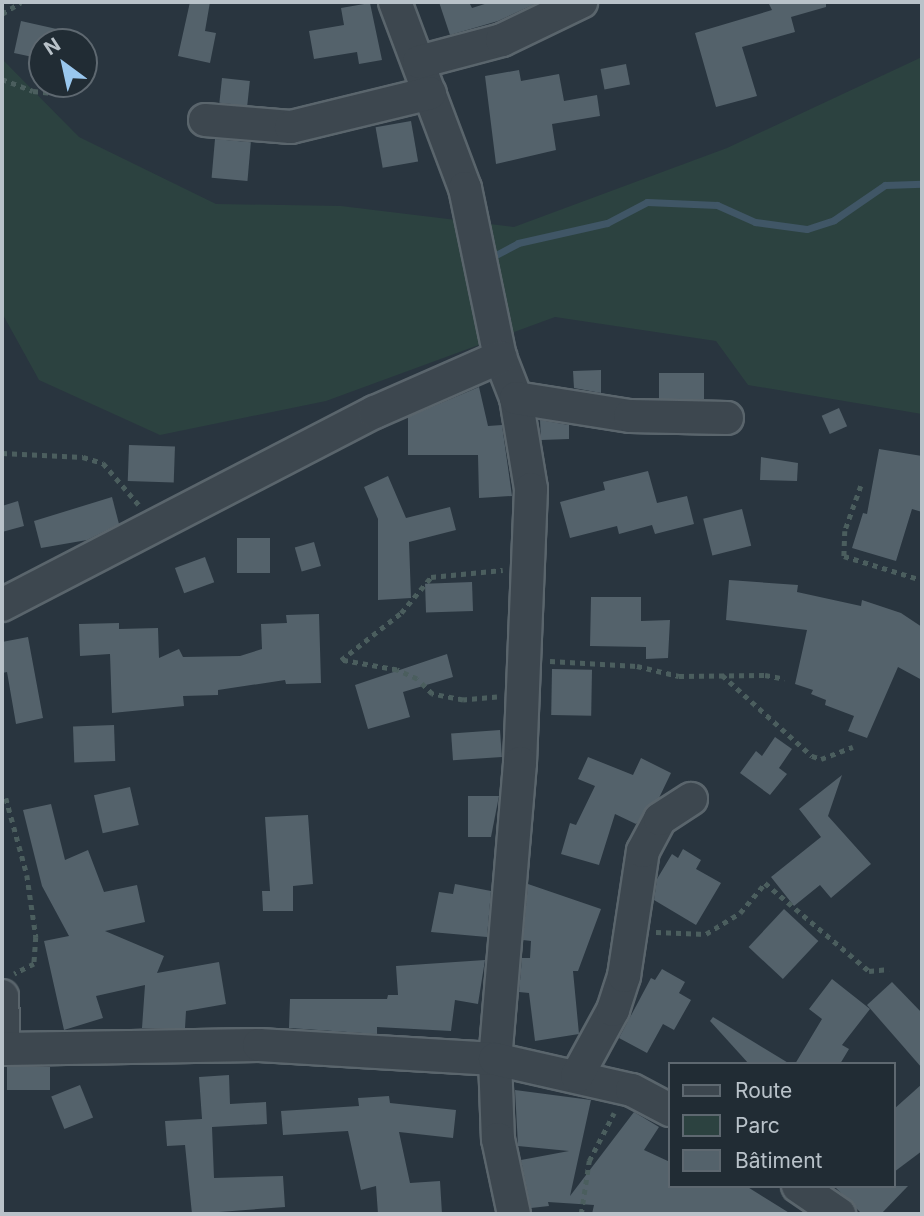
<!DOCTYPE html>
<meta charset="utf-8">
<style>
body{margin:0}
#map{position:relative;width:924px;height:1216px;overflow:hidden;background:#29353f;font-family:Inter,sans-serif}
div>[style]{position:absolute}
[style*='--x']{left:calc(var(--x)*1px);top:calc(var(--y)*1px);width:calc(var(--w)*1px);rotate:calc(var(--a)*1deg)}
.green>*{inset:0;background:#2c4240}
.stream>*{height:7px;margin:-3.5px;padding:0 3.5px;transform-origin:3.5px;border-radius:3.5px;background:#405666}
.building>*{inset:0;background:#54626b;transform-origin:0 0}
.path>*{height:4.5px;margin-top:-2.25px;transform-origin:0;background:repeating-linear-gradient(90deg,#4b5e5e 0 5px,transparent 0 10px)}
.roads{filter:drop-shadow(2px 0 #5a656c) drop-shadow(-2px 0 #5a656c) drop-shadow(0 2px #5a656c) drop-shadow(0 -2px #5a656c)}
.minor>*{height:32px;margin:-16px;padding:0 16px;transform-origin:16px;border-radius:16px;background:#3d474f}
span{translate:-50% -50%;white-space:nowrap;text-align:center;line-height:1.15;-webkit-text-stroke:7px #212c34;paint-order:stroke}
.frame{position:absolute;inset:0;border:4px solid #b9c2c9;pointer-events:none}
.legend{position:absolute;left:668px;top:1062px;width:228px;height:126px;box-sizing:border-box;background:#212c34;border:2px solid #5e6870;margin:0;padding:9px 12px;list-style:none;font-size:21px;color:#b9c2c9}
.legend li{display:flex;align-items:center;gap:14px;height:35px}
.legend b{width:35px;border:2px solid #5e6870}
.north{position:absolute;left:28px;top:28px;width:70px;height:70px;box-sizing:border-box;background:#212c34;border:2px solid #5e6870;border-radius:50%;rotate:327deg;font-size:19px;font-weight:700;line-height:28px;text-align:center;color:#b9c2c9}
.north::after{content:'';display:block;margin:auto;width:24px;height:32px;background:#99c7ee;clip-path:polygon(50% 0,100% 100%,50% 72%,0 100%)}
</style>
<div id="map">
<div class="green">
<div style="clip-path:polygon(922px 57px,922px 414px,748px 385px,716px 341px,555px 317px,326px 401px,160px 435px,39px 380px,2px 313px,2px 59px,79px 137px,216px 204px,341px 206px,514px 227px,727px 148px)"></div>
</div>
<div class="stream">
<div style="--x:494;--y:256;--w:27;--a:-28"></div>
<div style="--x:518;--y:243;--w:91;--a:-12.7"></div>
<div style="--x:607;--y:223;--w:45;--a:-27.7"></div>
<div style="--x:647;--y:202;--w:70;--a:2.5"></div>
<div style="--x:717;--y:205;--w:42;--a:24.1"></div>
<div style="--x:755;--y:222;--w:52;--a:7.7"></div>
<div style="--x:807;--y:229;--w:28;--a:-18"></div>
<div style="--x:834;--y:220;--w:62;--a:-34.5"></div>
<div style="--x:885;--y:185;--w:37;--a:-2"></div>
</div>
<div class="building">
<div style="clip-path:polygon(190px 2px,210px 2px,205px 31px,216px 33px,210px 63px,178px 56px)"></div>
<div style="clip-path:polygon(439px 2px,469px 2px,472px 8px,491px 2px,539px 2px,498px 21px,450px 35px)"></div>
<div style="clip-path:polygon(768px 2px,826px 2px,826px 7px,791px 17px,795px 32px,742px 47px,757px 96px,716px 107px,695px 33px,772px 10px)"></div>
<div style="clip-path:polygon(370px 3px,382px 60px,359px 64px,357px 52px,314px 59px,309px 31px,344px 25px,341px 8px)"></div>
<div style="clip-path:polygon(21px 21px,79px 34px,79px 42px,42px 42px,42px 59px,14px 53px)"></div>
<div style="left:626px;top:64px;width:21px;height:26px;rotate:79deg"></div>
<div style="clip-path:polygon(519px 70px,521px 81px,559px 74px,564px 101px,597px 95px,600px 116px,552px 124px,556px 150px,496px 164px,485px 76px)"></div>
<div style="left:222px;top:78px;width:28px;height:25px;rotate:6deg"></div>
<div style="left:411px;top:121px;width:41px;height:36px;rotate:80deg"></div>
<div style="left:215px;top:139px;width:36px;height:39px;rotate:5deg"></div>
<div style="clip-path:polygon(601px 370px,601px 393px,574px 388px,573px 371px)"></div>
<div style="left:704px;top:373px;width:26px;height:45px;rotate:90deg"></div>
<div style="clip-path:polygon(479px 387px,488px 426px,502px 425px,512px 496px,479px 498px,478px 455px,408px 455px,408px 417px)"></div>
<div style="left:839px;top:408px;width:20px;height:19px;rotate:66deg"></div>
<div style="clip-path:polygon(540px 420px,569px 425px,569px 439px,541px 440px)"></div>
<div style="left:129px;top:445px;width:46px;height:36px;rotate:2deg"></div>
<div style="clip-path:polygon(879px 449px,922px 456px,922px 512px,912px 509px,896px 561px,852px 548px,863px 513px,867px 514px)"></div>
<div style="clip-path:polygon(761px 457px,798px 463px,797px 481px,760px 480px)"></div>
<div style="clip-path:polygon(648px 471px,657px 503px,687px 496px,694px 524px,655px 534px,652px 525px,619px 534px,617px 526px,570px 538px,560px 502px,605px 490px,603px 482px)"></div>
<div style="clip-path:polygon(388px 476px,406px 518px,450px 507px,456px 530px,409px 542px,411px 598px,378px 600px,378px 519px,364px 487px)"></div>
<div style="clip-path:polygon(112px 497px,119px 524px,87px 540px,41px 548px,34px 521px)"></div>
<div style="clip-path:polygon(18px 501px,24px 526px,2px 532px,2px 506px)"></div>
<div style="left:742px;top:509px;width:38px;height:40px;rotate:76deg"></div>
<div style="left:270px;top:538px;width:35px;height:33px;rotate:90deg"></div>
<div style="left:314px;top:542px;width:25px;height:20px;rotate:74deg"></div>
<div style="left:205px;top:557px;width:27px;height:32px;rotate:70deg"></div>
<div style="clip-path:polygon(729px 580px,798px 585px,797px 592px,861px 606px,862px 600px,901px 613px,922px 627px,922px 680px,898px 667px,867px 738px,848px 731px,854px 716px,825px 705px,826px 700px,811px 694px,813px 690px,795px 684px,807px 630px,726px 620px)"></div>
<div style="left:472px;top:582px;width:29px;height:47px;rotate:88deg"></div>
<div style="clip-path:polygon(591px 597px,641px 597px,641px 621px,670px 620px,668px 658px,646px 659px,646px 647px,590px 646px)"></div>
<div style="clip-path:polygon(319px 614px,321px 683px,286px 684px,285px 680px,218px 690px,218px 695px,183px 696px,184px 706px,112px 713px,110px 654px,80px 656px,79px 624px,119px 623px,119px 629px,158px 628px,159px 658px,179px 649px,183px 657px,240px 656px,262px 649px,261px 624px,287px 623px,286px 615px)"></div>
<div style="clip-path:polygon(28px 637px,43px 718px,16px 724px,7px 672px,2px 673px,2px 642px)"></div>
<div style="clip-path:polygon(447px 654px,453px 677px,403px 692px,410px 717px,368px 729px,355px 685px)"></div>
<div style="left:552px;top:669px;width:40px;height:46px;rotate:1deg"></div>
<div style="left:114px;top:725px;width:36px;height:41px;rotate:88deg"></div>
<div style="left:500px;top:730px;width:27px;height:49px;rotate:86deg"></div>
<div style="clip-path:polygon(775px 737px,792px 749px,779px 768px,787px 774px,770px 795px,740px 773px,756px 751px,762px 756px)"></div>
<div style="clip-path:polygon(588px 757px,633px 775px,641px 758px,671px 773px,659px 798px,636px 824px,615px 814px,599px 865px,561px 854px,570px 823px,576px 825px,595px 786px,578px 779px)"></div>
<div style="clip-path:polygon(842px 775px,828px 816px,871px 864px,831px 898px,820px 885px,794px 906px,771px 877px,821px 837px,799px 809px)"></div>
<div style="left:130px;top:787px;width:39px;height:37px;rotate:77deg"></div>
<div style="clip-path:polygon(468px 796px,499px 796px,491px 837px,468px 837px)"></div>
<div style="clip-path:polygon(51px 804px,65px 860px,88px 850px,104px 892px,137px 885px,145px 922px,105px 931px,164px 956px,157px 973px,219px 962px,226px 1004px,186px 1011px,185px 1028px,142px 1028px,145px 985px,96px 996px,103px 1018px,64px 1030px,44px 941px,69px 936px,42px 886px,23px 810px)"></div>
<div style="clip-path:polygon(308px 815px,313px 884px,293px 886px,293px 911px,263px 911px,262px 891px,270px 891px,265px 817px)"></div>
<div style="clip-path:polygon(683px 849px,701px 860px,696px 869px,721px 883px,696px 925px,654px 900px,657px 879px,672px 854px,678px 858px)"></div>
<div style="clip-path:polygon(455px 884px,491px 891px,487px 937px,431px 932px,439px 892px,453px 894px)"></div>
<div style="clip-path:polygon(528px 884px,601px 909px,578px 971px,573px 971px,579px 1034px,535px 1041px,529px 993px,519px 992px,522px 958px,530px 958px,531px 941px,523px 940px)"></div>
<div style="left:784px;top:909px;width:47px;height:52px;rotate:43deg"></div>
<div style="clip-path:polygon(485px 960px,478px 1004px,455px 1000px,451px 1031px,377px 1027px,377px 1034px,289px 1028px,290px 999px,387px 999px,388px 995px,398px 995px,396px 966px)"></div>
<div style="clip-path:polygon(662px 969px,685px 982px,679px 993px,691px 1000px,674px 1030px,663px 1024px,647px 1053px,619px 1038px,651px 978px,655px 980px)"></div>
<div style="clip-path:polygon(832px 979px,870px 1009px,842px 1045px,849px 1049px,840px 1064px,795px 1064px,822px 1019px,809px 1009px)"></div>
<div style="clip-path:polygon(892px 982px,922px 1013px,922px 1068px,867px 1005px)"></div>
<div style="clip-path:polygon(713px 1017px,790px 1064px,749px 1064px,710px 1021px)"></div>
<div style="left:7px;top:1067px;width:43px;height:23px"></div>
<div style="clip-path:polygon(229px 1075px,230px 1104px,266px 1102px,267px 1124px,212px 1127px,214px 1178px,283px 1176px,285px 1207px,192px 1214px,185px 1145px,167px 1146px,165px 1121px,202px 1119px,199px 1077px)"></div>
<div style="clip-path:polygon(922px 1084px,922px 1151px,894px 1172px,894px 1109px)"></div>
<div style="left:80px;top:1085px;width:35px;height:31px;rotate:68deg"></div>
<div style="clip-path:polygon(515px 1090px,591px 1100px,570px 1196px,634px 1112px,659px 1127px,644px 1150px,670px 1162px,670px 1186px,746px 1186px,791px 1214px,592px 1214px,594px 1205px,548px 1202px,549px 1206px,531px 1208px,521px 1160px,569px 1151px,518px 1146px)"></div>
<div style="clip-path:polygon(389px 1096px,390px 1103px,456px 1110px,453px 1138px,399px 1132px,410px 1183px,440px 1181px,442px 1214px,378px 1214px,376px 1186px,361px 1190px,348px 1131px,283px 1135px,281px 1111px,359px 1106px,358px 1098px)"></div>
<div style="clip-path:polygon(834px 1186px,908px 1186px,881px 1214px,862px 1214px)"></div>
</div>
<div class="path">
<div style="--x:2;--y:14;--w:22;--a:-32"></div>
<div style="--x:2;--y:79;--w:33;--a:21"></div>
<div style="--x:33;--y:91;--w:27;--a:6"></div>
<div style="--x:2;--y:453;--w:81;--a:2.8"></div>
<div style="--x:83;--y:457;--w:21;--a:17"></div>
<div style="--x:103;--y:463;--w:55;--a:49.4"></div>
<div style="--x:861;--y:486;--w:48;--a:109.6"></div>
<div style="--x:845;--y:531;--w:25;--a:92"></div>
<div style="--x:844;--y:556;--w:82;--a:17.1"></div>
<div style="--x:550;--y:661;--w:87;--a:3.3"></div>
<div style="--x:637;--y:666;--w:43;--a:13.4"></div>
<div style="--x:679;--y:676;--w:86;--a:-0.7"></div>
<div style="--x:765;--y:675;--w:20;--a:11"></div>
<div style="--x:722;--y:675;--w:121;--a:42"></div>
<div style="--x:812;--y:756;--w:9;--a:18"></div>
<div style="--x:821;--y:759;--w:34;--a:-21"></div>
<div style="--x:497;--y:697;--w:34;--a:175"></div>
<div style="--x:463;--y:700;--w:32;--a:-169"></div>
<div style="--x:432;--y:694;--w:21;--a:-135"></div>
<div style="--x:417;--y:679;--w:22;--a:-156"></div>
<div style="--x:397;--y:670;--w:57;--a:-169.9"></div>
<div style="--x:341;--y:660;--w:76;--a:-38.1"></div>
<div style="--x:401;--y:613;--w:47;--a:-50.2"></div>
<div style="--x:431;--y:577;--w:72;--a:-5.6"></div>
<div style="--x:6;--y:798;--w:80;--a:74.7"></div>
<div style="--x:27;--y:875;--w:63;--a:81.7"></div>
<div style="--x:36;--y:937;--w:27;--a:94"></div>
<div style="--x:34;--y:964;--w:22;--a:153"></div>
<div style="--x:656;--y:932;--w:50;--a:2.3"></div>
<div style="--x:706;--y:934;--w:40;--a:-32"></div>
<div style="--x:740;--y:913;--w:39;--a:-50"></div>
<div style="--x:765;--y:883;--w:136;--a:40.2"></div>
<div style="--x:869;--y:971;--w:20;--a:-6"></div>
<div style="--x:581;--y:1214;--w:54;--a:-81.4"></div>
<div style="--x:589;--y:1161;--w:54;--a:-62.5"></div>
</div>
<div class="roads">
<div class="minor">
<div style="--x:395;--y:2;--w:199;--a:69.4"></div>
<div style="--x:465;--y:188;--w:173;--a:78.3"></div>
<div style="--x:500;--y:357;--w:44;--a:68.7"></div>
<div style="--x:516;--y:398;--w:92;--a:80.6"></div>
<div style="--x:531;--y:489;--w:274;--a:92.3"></div>
<div style="--x:520;--y:763;--w:297;--a:94.8"></div>
<div style="--x:495;--y:1059;--w:80;--a:87.9"></div>
<div style="--x:498;--y:1139;--w:77;--a:78"></div>
<div style="--x:419;--y:62;--w:86;--a:-14.8"></div>
<div style="--x:502;--y:40;--w:88;--a:-25.7"></div>
<div style="--x:205;--y:120;--w:86;--a:4.7"></div>
<div style="--x:291;--y:127;--w:143;--a:-13.7"></div>
<div style="--x:516;--y:398;--w:115;--a:9"></div>
<div style="--x:630;--y:416;--w:97;--a:1.2"></div>
<div style="--x:2;--y:605;--w:420;--a:-27.4"></div>
<div style="--x:375;--y:412;--w:137;--a:-23.7"></div>
<div style="--x:2;--y:996;--w:53;--a:87.8"></div>
<div style="--x:2;--y:1049;--w:257;--a:-0.9"></div>
<div style="--x:259;--y:1045;--w:236;--a:3.4"></div>
<div style="--x:495;--y:1059;--w:140;--a:12.8"></div>
<div style="--x:632;--y:1090;--w:43;--a:27.8"></div>
<div style="--x:577;--y:1076;--w:75;--a:-61.4"></div>
<div style="--x:613;--y:1010;--w:36;--a:-72"></div>
<div style="--x:624;--y:976;--w:126;--a:-81.4"></div>
<div style="--x:643;--y:851;--w:36;--a:-62"></div>
<div style="--x:660;--y:819;--w:37;--a:-33"></div>
<div style="--x:798;--y:1186;--w:50;--a:34.3"></div>
</div>
</div>
<div class="frame"></div>
<ul class="legend">
<li><b style="height:9px;background:#3d474f"></b>Route</li>
<li><b style="height:19px;background:#2c4240"></b>Parc</li>
<li><b style="height:19px;background:#54626b"></b>Bâtiment</li>
</ul>
<div class="north">N</div>
</div>
